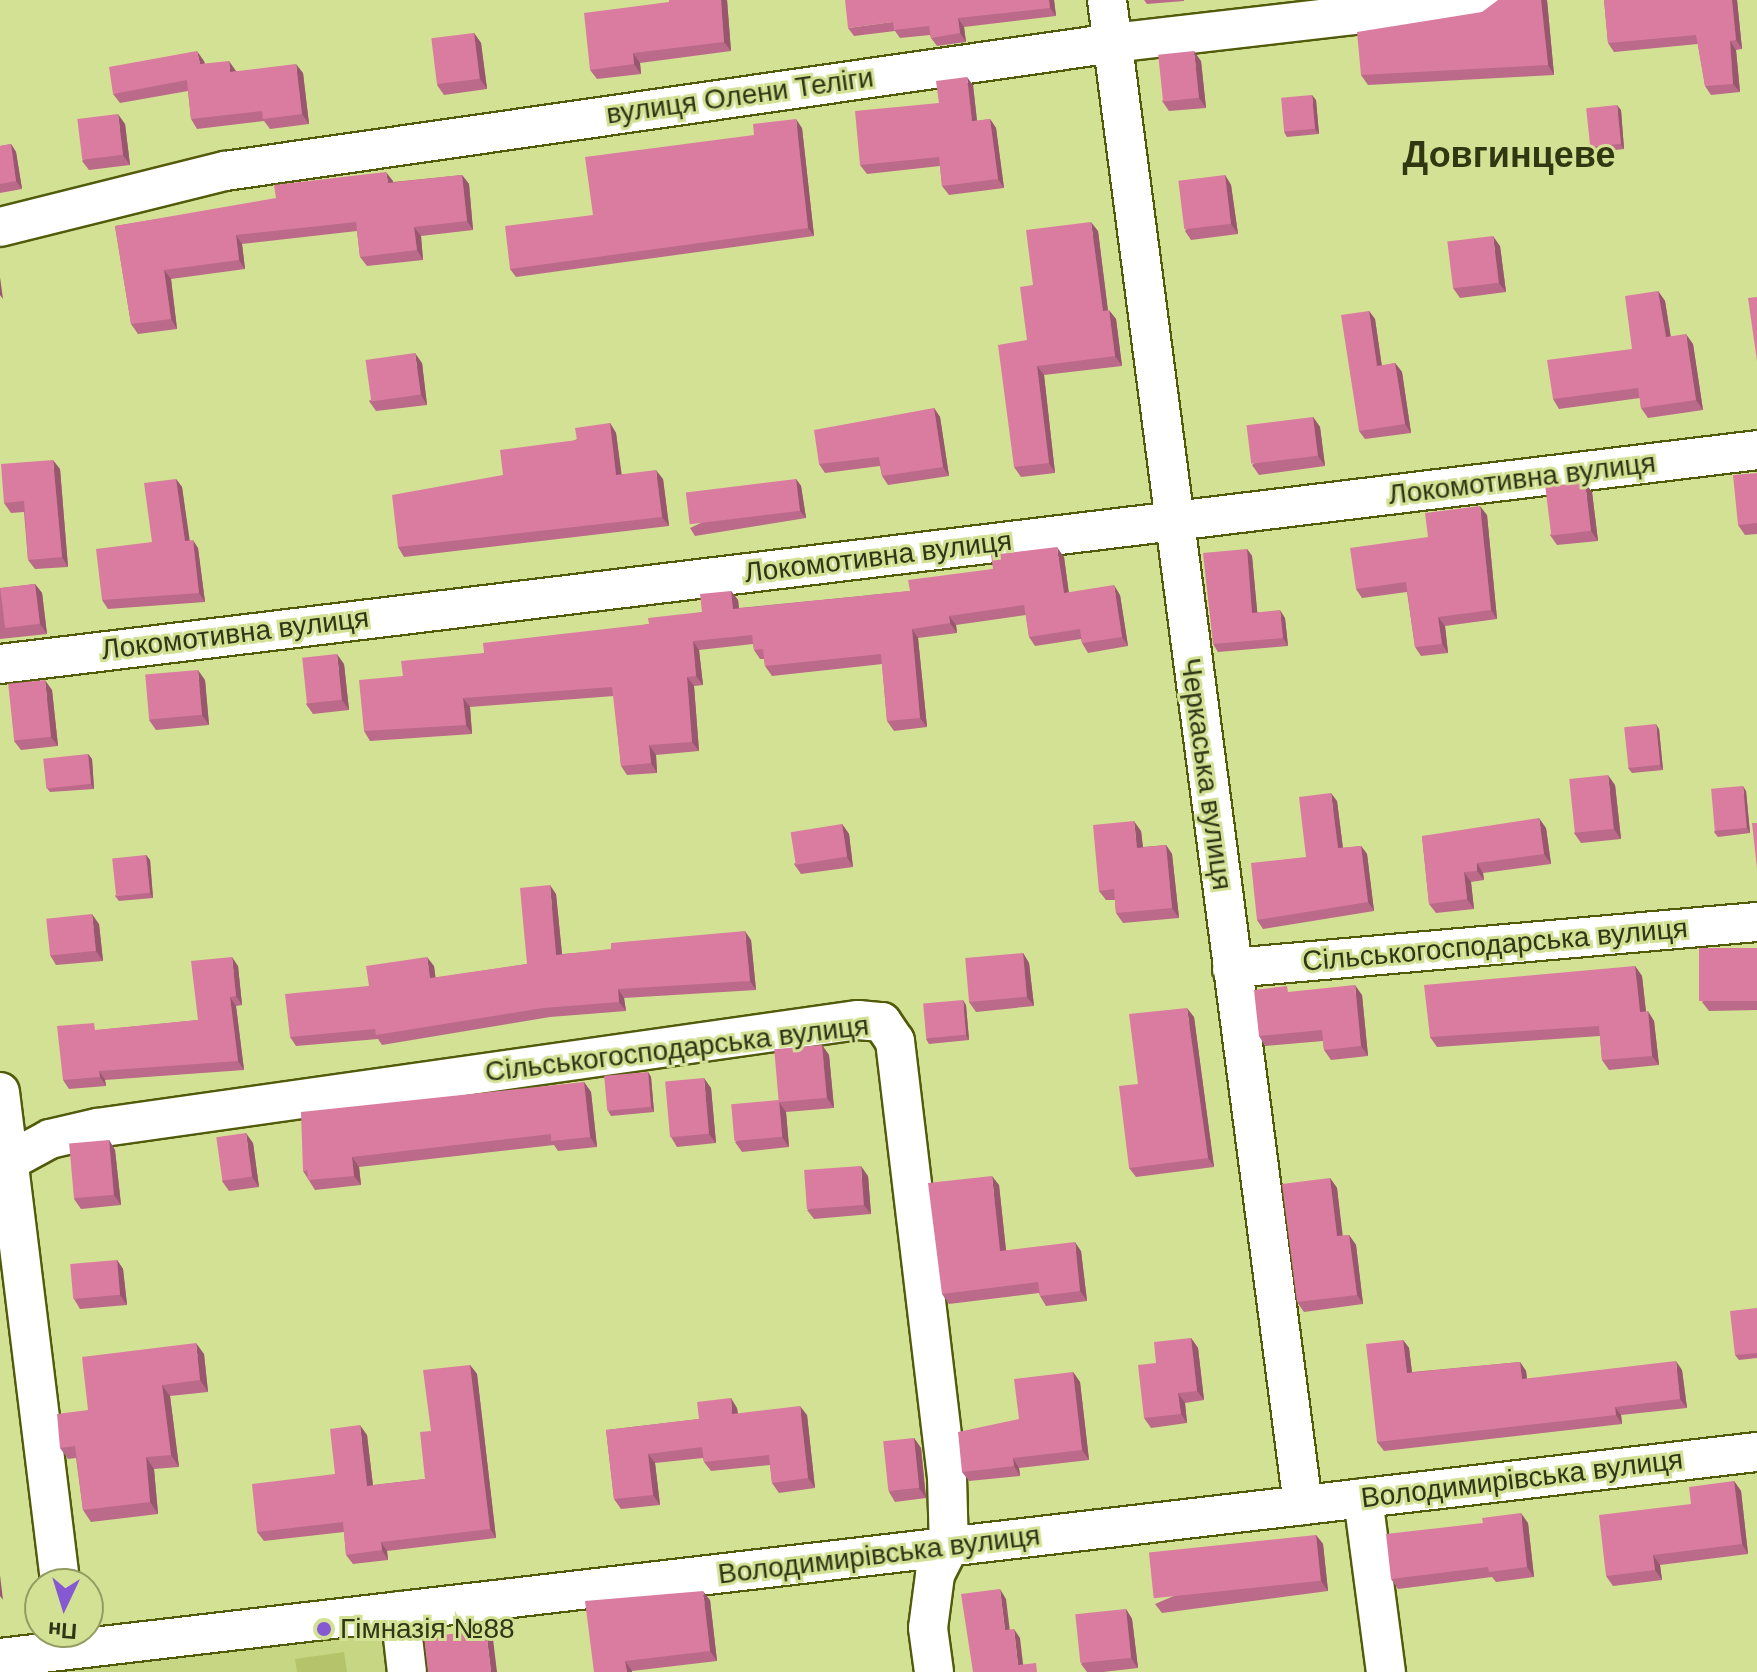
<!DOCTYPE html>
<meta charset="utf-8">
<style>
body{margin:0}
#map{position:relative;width:1757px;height:1672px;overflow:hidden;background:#d3e195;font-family:Arial,sans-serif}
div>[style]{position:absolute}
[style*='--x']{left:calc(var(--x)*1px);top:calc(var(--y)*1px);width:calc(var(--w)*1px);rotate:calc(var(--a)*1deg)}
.built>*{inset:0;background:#c7d683}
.green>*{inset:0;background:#b5c46b}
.roads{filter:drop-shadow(2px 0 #515b0a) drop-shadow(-2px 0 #515b0a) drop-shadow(0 2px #515b0a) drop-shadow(0 -2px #515b0a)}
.minor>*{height:38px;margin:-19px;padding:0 19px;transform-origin:19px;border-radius:19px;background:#fff}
.wall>*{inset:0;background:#bb6b89}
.shaded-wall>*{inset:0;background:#99576f}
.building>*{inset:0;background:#da7c9f;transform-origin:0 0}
.dots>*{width:22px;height:22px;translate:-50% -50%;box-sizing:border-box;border:4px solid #d3e195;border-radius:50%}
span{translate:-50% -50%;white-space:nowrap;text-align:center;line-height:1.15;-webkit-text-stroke:6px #d3e195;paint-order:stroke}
.street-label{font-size:28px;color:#303516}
.poi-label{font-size:28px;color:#303516}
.left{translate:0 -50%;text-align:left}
.district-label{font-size:36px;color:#313710;font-weight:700}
.north{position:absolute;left:24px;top:1568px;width:80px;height:80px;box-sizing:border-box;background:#d3e195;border:2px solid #929c62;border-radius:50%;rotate:184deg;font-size:22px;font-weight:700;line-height:32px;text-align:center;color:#303516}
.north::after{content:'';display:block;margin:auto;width:28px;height:36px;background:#8559d2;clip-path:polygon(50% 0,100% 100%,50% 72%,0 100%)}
</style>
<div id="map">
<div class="built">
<div style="clip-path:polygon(400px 1611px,407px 1672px,0 1672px)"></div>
</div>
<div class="green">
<div style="clip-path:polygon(344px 1652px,347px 1672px,297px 1672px,295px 1659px)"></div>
</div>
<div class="roads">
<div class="minor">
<div style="--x:1107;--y:0;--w:1518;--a:82.58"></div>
<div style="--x:0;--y:227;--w:232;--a:-14"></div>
<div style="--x:225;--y:171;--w:897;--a:-8.2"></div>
<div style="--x:1113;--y:43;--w:375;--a:-6.6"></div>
<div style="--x:0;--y:664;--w:1770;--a:-6.94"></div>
<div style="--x:1232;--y:968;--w:527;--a:-5.01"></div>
<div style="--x:0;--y:1092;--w:496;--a:83"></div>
<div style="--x:0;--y:1166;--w:57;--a:-28.4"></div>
<div style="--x:50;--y:1139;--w:48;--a:-13.2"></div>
<div style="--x:97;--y:1128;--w:769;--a:-8.08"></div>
<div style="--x:858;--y:1020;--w:24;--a:5"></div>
<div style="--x:882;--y:1022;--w:23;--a:56"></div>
<div style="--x:895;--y:1041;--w:439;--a:83.2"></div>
<div style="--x:947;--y:1477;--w:70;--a:88.4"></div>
<div style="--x:949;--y:1547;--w:31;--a:117"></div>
<div style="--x:935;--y:1575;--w:53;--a:97.5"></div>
<div style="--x:928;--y:1628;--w:44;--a:82.2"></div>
<div style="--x:1363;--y:1498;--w:176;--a:82.5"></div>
<div style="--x:400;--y:1611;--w:61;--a:83.5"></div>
<div style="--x:0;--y:1658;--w:1769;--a:-6.69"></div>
</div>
</div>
<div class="wall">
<div style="clip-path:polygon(727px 0,731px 51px,640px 63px,641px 74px,597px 79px,590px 70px)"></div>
<div style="clip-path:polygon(1054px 0,1056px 16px,964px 27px,966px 42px,937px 46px,931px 38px,930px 35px,900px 38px,895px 31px,854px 36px,848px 28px)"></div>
<div style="clip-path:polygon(1144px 0,1184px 0,1184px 1px,1147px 4px)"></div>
<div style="clip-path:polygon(1547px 0,1554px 75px,1368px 85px,1361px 75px,1482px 12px)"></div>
<div style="clip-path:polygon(1604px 0,1737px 0,1742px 49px,1736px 50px,1740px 92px,1711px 95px,1705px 86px,1698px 44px,1614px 52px,1608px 43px)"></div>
<div style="clip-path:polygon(474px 33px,481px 43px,487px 89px,444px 95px,437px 85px)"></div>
<div style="clip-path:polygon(204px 61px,205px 64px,236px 71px,303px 73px,309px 124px,270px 129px,264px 121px,197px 129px,191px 119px,188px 91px,120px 103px,113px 94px)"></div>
<div style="clip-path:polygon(1201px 61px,1206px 108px,1169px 111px,1162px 101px)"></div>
<div style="clip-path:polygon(973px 85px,977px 121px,990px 119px,996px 128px,1004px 188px,949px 195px,942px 186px,940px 166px,867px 174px,860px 165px,939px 103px)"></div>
<div style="clip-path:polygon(1316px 100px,1319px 134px,1287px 137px,1284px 132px)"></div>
<div style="clip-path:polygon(1621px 110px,1624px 149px,1592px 153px,1589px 148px)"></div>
<div style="clip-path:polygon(125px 124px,130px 165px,89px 170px,82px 161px)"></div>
<div style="clip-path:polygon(802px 128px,814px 236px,516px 277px,510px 269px,593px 215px)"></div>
<div style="clip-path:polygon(11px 144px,16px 152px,22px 189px,0 193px,0 146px)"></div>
<div style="clip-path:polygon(462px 175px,469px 184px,473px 230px,421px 236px,423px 260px,367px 266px,360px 257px,357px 231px,242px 244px,245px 269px,171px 279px,177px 329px,138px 334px,131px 324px,115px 226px,393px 181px,393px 182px)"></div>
<div style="clip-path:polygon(1225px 175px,1231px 185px,1238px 234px,1191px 240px,1185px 231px)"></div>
<div style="clip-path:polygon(1098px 231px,1108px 310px,1116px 319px,1122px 366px,1044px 375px,1055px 473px,1021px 477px,1014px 467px,1033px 285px)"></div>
<div style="clip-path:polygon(1500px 246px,1506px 292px,1460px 298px,1453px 288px)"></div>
<div style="clip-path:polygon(1658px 291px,1665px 301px,1671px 337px,1693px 344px,1703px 410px,1648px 418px,1641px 408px,1640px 398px,1559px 409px,1553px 399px,1632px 349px)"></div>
<div style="clip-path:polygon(1369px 311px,1375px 319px,1382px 366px,1395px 363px,1402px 372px,1411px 433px,1365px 439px,1359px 431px)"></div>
<div style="clip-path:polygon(422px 363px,427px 405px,376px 411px,369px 401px)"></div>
<div style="clip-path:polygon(934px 408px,940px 417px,949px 476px,888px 485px,882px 476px,880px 466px,825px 473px,819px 464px)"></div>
<div style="clip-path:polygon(1313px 417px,1320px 427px,1325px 466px,1259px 475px,1252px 465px)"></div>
<div style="clip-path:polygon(610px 423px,616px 433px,621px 474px,663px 479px,669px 526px,404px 557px,398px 547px,503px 475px)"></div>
<div style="clip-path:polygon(60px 469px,68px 567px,35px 569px,28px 560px,24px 512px,11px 513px,4px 503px)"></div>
<div style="clip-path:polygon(1757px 473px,1757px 534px,1745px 535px,1738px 525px)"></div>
<div style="clip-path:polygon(176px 479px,182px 487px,189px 540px,198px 548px,205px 602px,108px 609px,102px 600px,152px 542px)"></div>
<div style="clip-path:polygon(796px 479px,801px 486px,806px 518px,695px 536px,690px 528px)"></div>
<div style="clip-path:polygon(1592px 492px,1598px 541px,1557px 545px,1550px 535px)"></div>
<div style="clip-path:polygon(1487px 515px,1497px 619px,1445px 626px,1448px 653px,1421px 656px,1415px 647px,1407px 592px,1362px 598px,1356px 589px,1428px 537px)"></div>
<div style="clip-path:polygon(1247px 549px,1252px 556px,1257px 612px,1285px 618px,1288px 646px,1218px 652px,1213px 644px)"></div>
<div style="clip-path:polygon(1064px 557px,1069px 593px,1120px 595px,1128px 646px,1088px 653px,1082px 643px,1081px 639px,1035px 646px,1029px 637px,1026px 615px,956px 625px,957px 633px,918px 638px,927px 727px,894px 731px,887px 721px,882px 664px,772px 676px,765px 666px,764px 659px,760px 659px,754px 650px,753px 644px,699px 650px,703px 685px,694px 686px,699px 751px,656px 755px,657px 773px,627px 775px,621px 766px,614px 696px,470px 707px,472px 734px,370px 741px,364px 731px,403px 676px,484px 653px,649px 624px,702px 612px,731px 591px,738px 600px,739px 608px,910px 591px,993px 569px)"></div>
<div style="clip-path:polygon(35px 584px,42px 593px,47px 634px,0 639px,0 588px)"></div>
<div style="clip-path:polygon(344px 664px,349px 710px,313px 714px,306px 704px)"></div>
<div style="clip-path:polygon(205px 680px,209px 725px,156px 730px,149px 720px)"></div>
<div style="clip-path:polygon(52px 690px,58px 746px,21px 750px,14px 741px)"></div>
<div style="clip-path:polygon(1659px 729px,1663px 770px,1632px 773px,1628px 768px)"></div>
<div style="clip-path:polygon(88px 754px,92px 759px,94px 789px,50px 792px,46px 787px)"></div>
<div style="clip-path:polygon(1615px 785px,1621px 839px,1581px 843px,1574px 833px)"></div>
<div style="clip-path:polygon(1746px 791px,1750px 833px,1718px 837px,1714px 832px)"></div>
<div style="clip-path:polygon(1337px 801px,1343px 848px,1361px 846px,1367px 854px,1374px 911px,1263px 929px,1257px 920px,1306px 857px)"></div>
<div style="clip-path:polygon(842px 824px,849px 834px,853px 867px,801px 874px,794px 864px)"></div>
<div style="clip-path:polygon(1546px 828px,1551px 864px,1483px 873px,1484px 880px,1471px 882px,1474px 909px,1436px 913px,1429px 904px,1422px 836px)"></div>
<div style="clip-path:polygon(1141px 831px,1143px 847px,1166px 845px,1172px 854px,1179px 918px,1123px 923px,1116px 913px,1115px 900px,1106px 900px,1099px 891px)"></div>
<div style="clip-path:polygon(146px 855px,150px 860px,153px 898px,119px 901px,115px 896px)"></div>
<div style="clip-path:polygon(556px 894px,562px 954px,751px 940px,756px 990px,624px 998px,626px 1011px,550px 1017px,382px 1045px,378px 1039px,296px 1046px,290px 1037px,369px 986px,434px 966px,435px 978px,527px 964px)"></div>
<div style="clip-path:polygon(99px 924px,103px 961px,56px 965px,50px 955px)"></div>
<div style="clip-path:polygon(1757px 948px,1757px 1010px,1709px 1011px,1702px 1002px)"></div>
<div style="clip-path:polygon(1023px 953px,1029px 963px,1034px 1006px,976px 1012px,969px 1002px)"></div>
<div style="clip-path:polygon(238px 966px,242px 1005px,236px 1006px,244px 1070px,105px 1080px,106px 1086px,69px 1089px,63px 1080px,99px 1030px,198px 1020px)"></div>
<div style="clip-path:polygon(1635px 966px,1642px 976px,1646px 1011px,1654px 1021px,1659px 1065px,1609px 1070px,1602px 1060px,1600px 1036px,1437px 1047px,1430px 1037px)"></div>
<div style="clip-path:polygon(1291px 992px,1362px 995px,1368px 1056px,1331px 1060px,1324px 1050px,1323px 1041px,1265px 1046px,1259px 1036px)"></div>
<div style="clip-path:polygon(966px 1005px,969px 1040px,929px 1044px,926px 1039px)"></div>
<div style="clip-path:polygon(1194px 1017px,1214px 1167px,1136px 1177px,1129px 1168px,1138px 1084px)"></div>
<div style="clip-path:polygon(822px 1045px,829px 1055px,834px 1108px,786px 1112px,789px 1147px,742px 1152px,735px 1142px,779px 1101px)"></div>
<div style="clip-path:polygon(648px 1072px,651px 1077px,654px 1112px,611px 1116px,608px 1111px)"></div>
<div style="clip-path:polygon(584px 1082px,591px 1092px,597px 1147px,558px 1151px,554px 1145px,359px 1167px,361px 1185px,315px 1190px,303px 1171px)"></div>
<div style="clip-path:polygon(711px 1088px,716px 1143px,677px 1147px,671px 1137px)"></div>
<div style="clip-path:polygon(109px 1140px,115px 1150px,121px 1205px,81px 1209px,74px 1199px)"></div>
<div style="clip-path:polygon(253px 1143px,259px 1187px,229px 1191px,222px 1181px)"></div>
<div style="clip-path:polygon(868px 1176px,871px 1214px,814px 1219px,807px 1210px)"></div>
<div style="clip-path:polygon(1330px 1178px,1337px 1188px,1342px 1236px,1349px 1235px,1356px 1245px,1363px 1304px,1304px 1312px,1297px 1302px)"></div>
<div style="clip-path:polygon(999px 1185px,1006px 1250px,1081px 1251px,1087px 1301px,1046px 1306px,1040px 1296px,1039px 1293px,949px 1304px,942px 1294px)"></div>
<div style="clip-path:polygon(117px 1260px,123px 1269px,127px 1305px,80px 1309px,74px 1299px)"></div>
<div style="clip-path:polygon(1757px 1308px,1757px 1358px,1739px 1360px,1735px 1355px)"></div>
<div style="clip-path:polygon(1191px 1338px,1198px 1348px,1204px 1400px,1185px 1403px,1187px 1423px,1151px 1428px,1144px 1418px,1156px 1363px)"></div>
<div style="clip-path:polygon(1403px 1340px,1409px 1348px,1412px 1372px,1520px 1362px,1526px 1371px,1527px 1379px,1682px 1370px,1687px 1408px,1621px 1415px,1622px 1424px,1384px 1451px,1377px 1442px)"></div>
<div style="clip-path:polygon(204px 1354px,208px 1392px,170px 1396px,179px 1467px,154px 1469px,158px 1514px,91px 1522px,83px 1510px,76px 1458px,68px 1459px,60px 1448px,88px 1410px)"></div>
<div style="clip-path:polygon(470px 1365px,477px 1374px,496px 1538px,387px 1551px,388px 1560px,353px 1564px,346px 1555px,344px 1532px,264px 1541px,257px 1532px,335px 1474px,367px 1435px,373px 1485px,425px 1479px,431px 1431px)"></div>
<div style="clip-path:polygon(1073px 1372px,1080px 1382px,1089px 1460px,1019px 1468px,1020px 1476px,969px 1481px,962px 1472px)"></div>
<div style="clip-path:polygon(737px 1408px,738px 1414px,807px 1415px,815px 1488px,779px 1493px,772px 1483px,770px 1465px,711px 1471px,704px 1462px,703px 1458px,655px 1463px,660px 1505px,621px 1509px,614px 1499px,606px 1430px,699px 1419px)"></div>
<div style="clip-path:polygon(914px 1438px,921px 1448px,926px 1498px,895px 1502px,889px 1492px)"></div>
<div style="clip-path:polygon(1734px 1481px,1741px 1491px,1748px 1554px,1660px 1565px,1662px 1580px,1613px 1586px,1606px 1576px,1691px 1504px)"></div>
<div style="clip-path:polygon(1483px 1523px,1528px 1523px,1534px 1577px,1496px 1582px,1492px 1577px,1398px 1589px,1391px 1579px)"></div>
<div style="clip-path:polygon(1316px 1535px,1323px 1544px,1328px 1591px,1162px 1613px,1155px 1604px)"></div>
<div style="clip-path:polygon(710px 1600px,717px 1661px,632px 1671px,594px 1672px)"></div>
<div style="clip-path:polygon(1126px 1609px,1132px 1619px,1138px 1668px,1103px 1672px,1087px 1672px,1081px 1664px)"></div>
</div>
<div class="shaded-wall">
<div style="clip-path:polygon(721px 0,727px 0,731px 51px,724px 42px)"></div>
<div style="clip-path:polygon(1049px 0,1054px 0,1056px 16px,1050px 8px)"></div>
<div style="clip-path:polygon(1541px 0,1547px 0,1554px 75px,1548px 65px)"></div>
<div style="clip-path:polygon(1732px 0,1737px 0,1742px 49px,1736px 40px)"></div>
<div style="clip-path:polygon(958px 18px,964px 27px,966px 42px,960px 33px)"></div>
<div style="clip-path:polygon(474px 33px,481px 43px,487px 89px,480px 79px)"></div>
<div style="clip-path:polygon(1730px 41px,1736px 50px,1740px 92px,1733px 84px)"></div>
<div style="clip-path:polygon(197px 51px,204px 61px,207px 74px,200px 64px)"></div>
<div style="clip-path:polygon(1194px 51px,1201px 61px,1206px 108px,1199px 98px)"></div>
<div style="clip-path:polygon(633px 53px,640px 63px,641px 74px,634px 64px)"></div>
<div style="clip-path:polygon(229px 61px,236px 71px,230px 72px)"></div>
<div style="clip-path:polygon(296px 64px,303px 73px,309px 124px,302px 114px)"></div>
<div style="clip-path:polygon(967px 77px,973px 85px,978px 130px,972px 121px)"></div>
<div style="clip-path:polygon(1312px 95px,1316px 100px,1319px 134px,1315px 129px)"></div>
<div style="clip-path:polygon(1617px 105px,1621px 110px,1624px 149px,1621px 144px)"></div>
<div style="clip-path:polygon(118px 114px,125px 124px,130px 165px,123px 155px)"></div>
<div style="clip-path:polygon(796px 119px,802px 128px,814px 236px,808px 228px)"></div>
<div style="clip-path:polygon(990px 119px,996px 128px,1004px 188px,998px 179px)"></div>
<div style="clip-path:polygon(11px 144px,16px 152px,22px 189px,16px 181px)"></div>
<div style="clip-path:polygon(386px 172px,393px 181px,394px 192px,388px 183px)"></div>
<div style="clip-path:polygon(462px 175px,469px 184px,473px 230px,467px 221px)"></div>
<div style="clip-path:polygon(1225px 175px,1231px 185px,1238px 234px,1231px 224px)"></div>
<div style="clip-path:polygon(1091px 222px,1098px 231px,1109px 320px,1103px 311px)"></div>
<div style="clip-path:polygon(414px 227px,421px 236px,423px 260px,417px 250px)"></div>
<div style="clip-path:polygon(236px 235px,242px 244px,245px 269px,239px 260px)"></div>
<div style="clip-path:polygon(1493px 236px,1500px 246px,1506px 292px,1499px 283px)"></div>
<div style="clip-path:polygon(164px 270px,171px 279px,177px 329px,171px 319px)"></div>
<div style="clip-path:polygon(0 277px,3px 299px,0 295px)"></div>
<div style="clip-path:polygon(1658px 291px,1665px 301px,1672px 347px,1666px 337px)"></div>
<div style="clip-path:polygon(1109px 310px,1116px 319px,1122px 366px,1115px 356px)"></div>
<div style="clip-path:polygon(1369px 311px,1375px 319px,1383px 375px,1377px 366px)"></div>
<div style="clip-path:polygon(1686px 334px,1693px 344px,1703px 410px,1696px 400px)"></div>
<div style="clip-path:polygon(415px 353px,422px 363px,427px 405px,421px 395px)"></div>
<div style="clip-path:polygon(1395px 363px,1402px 372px,1411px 433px,1405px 424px)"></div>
<div style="clip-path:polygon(1037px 366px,1044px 375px,1055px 473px,1049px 463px)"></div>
<div style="clip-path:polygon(934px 408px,940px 417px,949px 476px,943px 467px)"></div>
<div style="clip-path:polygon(1313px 417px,1320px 427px,1325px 466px,1318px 456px)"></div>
<div style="clip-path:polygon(610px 423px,616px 433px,623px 484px,616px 475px)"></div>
<div style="clip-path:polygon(53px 460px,60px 469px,68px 567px,62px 557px)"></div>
<div style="clip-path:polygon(656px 470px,663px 479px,669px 526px,662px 517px)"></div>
<div style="clip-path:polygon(176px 479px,182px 487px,191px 549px,185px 541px)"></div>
<div style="clip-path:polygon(796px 479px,801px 486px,806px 518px,800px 511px)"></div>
<div style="clip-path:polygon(1585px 482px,1592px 492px,1598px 541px,1591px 531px)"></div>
<div style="clip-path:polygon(1480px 506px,1487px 515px,1497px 619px,1491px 610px)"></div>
<div style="clip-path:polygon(193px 540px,198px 548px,205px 602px,199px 593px)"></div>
<div style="clip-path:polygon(1057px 547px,1064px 557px,1070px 603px,1064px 593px)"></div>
<div style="clip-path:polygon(1247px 549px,1252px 556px,1258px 620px,1252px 613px)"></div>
<div style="clip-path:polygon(35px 584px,42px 593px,47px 634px,40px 624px)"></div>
<div style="clip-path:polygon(1114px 585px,1120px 595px,1128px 646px,1122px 637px)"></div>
<div style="clip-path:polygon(731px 591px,738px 600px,740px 618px,733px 609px)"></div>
<div style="clip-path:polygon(1280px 610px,1285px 618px,1288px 646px,1283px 638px)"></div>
<div style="clip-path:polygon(949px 616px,956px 625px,957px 633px,950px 623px)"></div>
<div style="clip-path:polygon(1438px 617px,1445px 626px,1448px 653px,1442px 644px)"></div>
<div style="clip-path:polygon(912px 629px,918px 638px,927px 727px,920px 718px)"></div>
<div style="clip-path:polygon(693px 641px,699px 650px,703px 685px,696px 676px)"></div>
<div style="clip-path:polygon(337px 654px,344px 664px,349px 710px,342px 700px)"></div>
<div style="clip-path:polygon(198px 670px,205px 680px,209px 725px,202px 715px)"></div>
<div style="clip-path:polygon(687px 677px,694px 686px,699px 751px,692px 742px)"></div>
<div style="clip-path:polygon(45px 680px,52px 690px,58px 746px,51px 737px)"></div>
<div style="clip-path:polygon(463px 698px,470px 707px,472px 734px,466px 725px)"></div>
<div style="clip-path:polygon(1656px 724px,1659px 729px,1663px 770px,1660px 765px)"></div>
<div style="clip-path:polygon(649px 745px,656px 755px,657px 773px,651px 763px)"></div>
<div style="clip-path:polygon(88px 754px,92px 759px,94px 789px,91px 784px)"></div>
<div style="clip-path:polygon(1608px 775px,1615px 785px,1621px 839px,1614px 829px)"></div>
<div style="clip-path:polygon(1743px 786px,1746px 791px,1750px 833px,1747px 828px)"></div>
<div style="clip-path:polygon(1331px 793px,1337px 801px,1344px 857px,1338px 848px)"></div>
<div style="clip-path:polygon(1539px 818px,1546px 828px,1551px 864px,1544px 854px)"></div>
<div style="clip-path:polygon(1134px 821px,1141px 831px,1144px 857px,1137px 848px)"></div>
<div style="clip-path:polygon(842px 824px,849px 834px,853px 867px,847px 857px)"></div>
<div style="clip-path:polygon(1166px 845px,1172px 854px,1179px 918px,1172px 908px)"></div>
<div style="clip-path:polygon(1361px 846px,1367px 854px,1374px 911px,1368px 902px)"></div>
<div style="clip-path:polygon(146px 855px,150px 860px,153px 898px,150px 893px)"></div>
<div style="clip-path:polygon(1477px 863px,1483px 873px,1484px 880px,1477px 871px)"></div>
<div style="clip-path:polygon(1464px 872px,1471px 882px,1474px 909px,1467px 899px)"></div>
<div style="clip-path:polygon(550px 885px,556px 894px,563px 964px,556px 955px)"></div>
<div style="clip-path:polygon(92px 914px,99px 924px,103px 961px,96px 951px)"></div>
<div style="clip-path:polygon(745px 931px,751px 940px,756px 990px,750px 981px)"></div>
<div style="clip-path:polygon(1023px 953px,1029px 963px,1034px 1006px,1027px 997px)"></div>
<div style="clip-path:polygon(232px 957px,238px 966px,242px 1005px,236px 996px)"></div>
<div style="clip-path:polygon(427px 957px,434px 966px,437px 988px,430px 978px)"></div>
<div style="clip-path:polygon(1635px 966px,1642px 976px,1647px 1022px,1640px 1012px)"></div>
<div style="clip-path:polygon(1355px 985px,1362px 995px,1368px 1056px,1361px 1046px)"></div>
<div style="clip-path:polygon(618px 989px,624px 998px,626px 1011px,619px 1002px)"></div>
<div style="clip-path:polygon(230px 997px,236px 1006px,244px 1070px,238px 1061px)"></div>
<div style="clip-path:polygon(963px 1000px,966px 1005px,969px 1040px,966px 1035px)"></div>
<div style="clip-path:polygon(1187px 1008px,1194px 1017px,1214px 1167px,1208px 1158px)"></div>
<div style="clip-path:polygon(1648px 1011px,1654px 1021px,1659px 1065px,1652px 1056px)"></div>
<div style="clip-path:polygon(822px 1045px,829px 1055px,834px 1108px,827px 1098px)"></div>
<div style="clip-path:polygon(99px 1071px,105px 1080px,106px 1086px,100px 1077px)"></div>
<div style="clip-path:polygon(648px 1072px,651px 1077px,654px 1112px,651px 1107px)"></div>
<div style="clip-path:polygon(704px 1078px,711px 1088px,716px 1143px,709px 1134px)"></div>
<div style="clip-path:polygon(584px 1082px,591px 1092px,597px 1147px,590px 1137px)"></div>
<div style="clip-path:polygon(779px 1102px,786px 1112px,789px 1147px,782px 1137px)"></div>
<div style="clip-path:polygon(246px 1133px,253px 1143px,259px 1187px,252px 1177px)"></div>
<div style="clip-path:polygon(109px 1140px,115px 1150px,121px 1205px,114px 1195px)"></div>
<div style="clip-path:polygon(352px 1157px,359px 1167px,361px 1185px,354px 1176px)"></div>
<div style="clip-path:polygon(861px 1166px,868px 1176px,871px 1214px,864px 1205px)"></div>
<div style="clip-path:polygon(992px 1176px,999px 1185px,1007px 1260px,1000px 1251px)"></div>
<div style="clip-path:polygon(1330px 1178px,1337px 1188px,1344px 1246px,1337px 1236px)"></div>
<div style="clip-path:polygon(1349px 1235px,1356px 1245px,1363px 1304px,1357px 1295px)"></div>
<div style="clip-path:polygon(1075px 1242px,1081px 1251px,1087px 1301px,1080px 1291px)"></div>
<div style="clip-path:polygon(117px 1260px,123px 1269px,127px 1305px,120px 1295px)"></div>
<div style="clip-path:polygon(1191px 1338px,1198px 1348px,1204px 1400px,1197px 1391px)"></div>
<div style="clip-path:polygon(1403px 1340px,1409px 1348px,1413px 1381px,1407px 1373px)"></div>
<div style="clip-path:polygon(196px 1343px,204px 1354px,208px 1392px,200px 1380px)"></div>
<div style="clip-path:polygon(1676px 1361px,1682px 1370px,1687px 1408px,1680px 1399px)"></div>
<div style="clip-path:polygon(1520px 1362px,1526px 1371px,1528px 1388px,1522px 1379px)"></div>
<div style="clip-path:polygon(470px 1365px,477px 1374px,496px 1538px,490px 1529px)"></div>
<div style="clip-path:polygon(1073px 1372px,1080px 1382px,1089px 1460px,1082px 1450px)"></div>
<div style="clip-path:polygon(162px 1385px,170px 1396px,179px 1467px,171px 1455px)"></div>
<div style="clip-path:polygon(1178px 1393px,1185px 1403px,1187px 1423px,1181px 1414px)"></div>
<div style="clip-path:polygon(731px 1398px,737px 1408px,739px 1424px,732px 1414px)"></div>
<div style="clip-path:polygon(800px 1406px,807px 1415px,815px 1488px,808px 1478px)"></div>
<div style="clip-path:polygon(1615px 1407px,1621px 1415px,1622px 1424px,1616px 1415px)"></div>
<div style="clip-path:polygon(360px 1425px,367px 1435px,374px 1495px,367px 1486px)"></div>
<div style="clip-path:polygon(914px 1438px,921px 1448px,926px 1498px,919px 1488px)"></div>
<div style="clip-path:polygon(648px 1454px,655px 1463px,660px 1505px,653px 1495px)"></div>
<div style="clip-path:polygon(146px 1457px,154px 1469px,158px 1514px,150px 1502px)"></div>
<div style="clip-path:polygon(1013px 1458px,1019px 1468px,1020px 1476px,1014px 1466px)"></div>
<div style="clip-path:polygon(1734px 1481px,1741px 1491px,1748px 1554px,1742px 1544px)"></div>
<div style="clip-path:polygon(1521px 1513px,1528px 1523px,1534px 1577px,1527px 1567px)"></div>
<div style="clip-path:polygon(1316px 1535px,1323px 1544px,1328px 1591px,1321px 1581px)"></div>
<div style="clip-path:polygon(381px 1542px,387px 1551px,388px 1560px,382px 1550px)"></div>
<div style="clip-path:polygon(1653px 1555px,1660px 1565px,1662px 1580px,1655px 1570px)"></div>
<div style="clip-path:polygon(0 1575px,3px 1600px,0 1596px)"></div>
<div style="clip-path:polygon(1000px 1589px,1006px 1599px,1011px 1640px,1005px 1630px)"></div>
<div style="clip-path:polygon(703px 1591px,710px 1600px,717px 1661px,710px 1651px)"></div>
<div style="clip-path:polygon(1126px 1609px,1132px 1619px,1138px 1668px,1131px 1658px)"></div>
<div style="clip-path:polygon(1014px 1629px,1020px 1638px,1024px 1672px,1018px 1665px)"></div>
<div style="clip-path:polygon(486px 1630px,493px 1639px,497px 1672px,491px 1672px)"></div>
<div style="clip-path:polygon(625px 1661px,632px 1671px,632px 1672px,627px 1672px)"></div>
</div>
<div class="building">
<div style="clip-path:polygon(669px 0,721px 0,724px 42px,633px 53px,634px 64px,590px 70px,584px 13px,669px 2px)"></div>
<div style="clip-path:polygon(845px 0,1049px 0,1050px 8px,958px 18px,960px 33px,931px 38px,929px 26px,894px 30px,893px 22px,848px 28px)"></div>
<div style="clip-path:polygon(1498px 0,1541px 0,1548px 65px,1361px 75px,1357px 32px,1482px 12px)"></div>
<div style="clip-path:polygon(1604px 0,1732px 0,1736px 40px,1730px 41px,1733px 84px,1705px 86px,1696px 35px,1608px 43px)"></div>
<div style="left:474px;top:33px;width:46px;height:43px;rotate:83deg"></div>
<div style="clip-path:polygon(197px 51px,200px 64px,229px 61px,230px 72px,296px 64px,302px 114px,263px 119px,262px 111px,191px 119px,187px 80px,113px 94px,109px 67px)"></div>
<div style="left:1194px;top:51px;width:47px;height:36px;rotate:84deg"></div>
<div style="clip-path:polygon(967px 77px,972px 121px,990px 119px,998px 179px,942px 186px,939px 157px,860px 165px,855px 111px,939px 103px,936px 81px)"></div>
<div style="left:1312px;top:95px;width:34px;height:31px;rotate:85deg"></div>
<div style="left:1617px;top:105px;width:39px;height:31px;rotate:84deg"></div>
<div style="left:118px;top:114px;width:41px;height:41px;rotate:83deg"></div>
<div style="clip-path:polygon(796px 119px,808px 228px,510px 269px,505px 226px,593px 215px,585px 157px,754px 135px,753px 124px)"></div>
<div style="clip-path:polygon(11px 144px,16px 181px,0 184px,0 146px)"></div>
<div style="clip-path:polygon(386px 172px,388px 183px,462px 175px,467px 221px,414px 227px,417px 250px,360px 257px,356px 222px,236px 235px,239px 260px,164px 270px,171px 319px,131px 324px,115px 226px,276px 198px,274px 185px)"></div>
<div style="left:1225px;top:175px;width:49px;height:47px;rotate:83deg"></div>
<div style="clip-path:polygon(1091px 222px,1103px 311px,1109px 310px,1115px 356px,1037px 366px,1049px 463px,1014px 467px,998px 345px,1027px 340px,1020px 287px,1033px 285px,1026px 230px)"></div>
<div style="left:1493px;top:236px;width:47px;height:46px;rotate:83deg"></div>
<div style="clip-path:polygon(1658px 291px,1666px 337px,1686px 334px,1696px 400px,1641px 408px,1638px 388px,1553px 399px,1547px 360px,1632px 349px,1625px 296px)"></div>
<div style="clip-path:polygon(1757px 297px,1757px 361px,1748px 298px)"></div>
<div style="clip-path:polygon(1369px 311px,1377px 366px,1395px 363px,1405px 424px,1359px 431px,1341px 315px)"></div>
<div style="left:415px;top:353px;width:42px;height:50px;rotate:82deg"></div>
<div style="clip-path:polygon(934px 408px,943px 467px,882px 476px,879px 457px,819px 464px,814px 430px)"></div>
<div style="left:1313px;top:417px;width:39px;height:67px;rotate:83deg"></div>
<div style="clip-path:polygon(610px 423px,616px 475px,656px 470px,662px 517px,398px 547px,392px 495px,503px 475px,500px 450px,577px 440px,575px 428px)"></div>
<div style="clip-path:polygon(53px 460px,62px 557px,28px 560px,24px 501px,4px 503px,1px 464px)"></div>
<div style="clip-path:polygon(1757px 473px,1757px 523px,1738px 525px,1733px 475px)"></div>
<div style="clip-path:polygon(176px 479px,185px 541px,193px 540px,199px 593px,102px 600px,96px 549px,152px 542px,144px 483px)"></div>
<div style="left:796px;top:479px;width:32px;height:111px;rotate:83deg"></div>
<div style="left:1585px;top:482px;width:49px;height:40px;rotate:83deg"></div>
<div style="clip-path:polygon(1480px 506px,1491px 610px,1438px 617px,1442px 644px,1415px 647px,1406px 582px,1356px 589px,1350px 548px,1428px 537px,1425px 513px)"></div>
<div style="clip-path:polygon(1057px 547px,1064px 593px,1114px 585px,1122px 637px,1082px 643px,1080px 629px,1029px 637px,1024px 605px,949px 616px,950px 623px,912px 629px,920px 718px,887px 721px,881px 654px,765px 666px,763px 649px,754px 650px,752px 635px,693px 641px,696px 676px,687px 677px,692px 742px,649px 745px,651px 763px,621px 766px,612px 687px,463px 698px,466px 725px,364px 731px,359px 680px,403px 676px,401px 661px,484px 653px,483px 643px,649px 624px,648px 618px,702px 612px,700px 594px,731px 591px,733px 609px,910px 591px,908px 580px,993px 569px,991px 555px)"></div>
<div style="clip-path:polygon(1247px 549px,1252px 613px,1280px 610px,1283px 638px,1213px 644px,1203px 553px)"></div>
<div style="left:35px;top:584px;width:40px;height:35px;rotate:83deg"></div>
<div style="left:337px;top:654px;width:46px;height:35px;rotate:84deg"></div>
<div style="left:198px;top:670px;width:45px;height:53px;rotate:85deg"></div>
<div style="left:45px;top:680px;width:57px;height:37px;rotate:84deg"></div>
<div style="left:1656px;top:724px;width:41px;height:32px;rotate:84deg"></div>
<div style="left:88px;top:754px;width:30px;height:45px;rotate:84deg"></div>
<div style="left:1608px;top:775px;width:54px;height:39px;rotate:84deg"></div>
<div style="left:1743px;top:786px;width:42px;height:32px;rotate:85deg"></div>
<div style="clip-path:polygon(1331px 793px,1338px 848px,1361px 846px,1368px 902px,1257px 920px,1251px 863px,1306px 857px,1299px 797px)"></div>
<div style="clip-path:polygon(1539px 818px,1544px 854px,1477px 863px,1477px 871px,1464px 872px,1467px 899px,1429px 904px,1422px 836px)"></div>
<div style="clip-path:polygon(1134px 821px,1137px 848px,1166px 845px,1172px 908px,1116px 913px,1114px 889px,1099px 891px,1093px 825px)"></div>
<div style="clip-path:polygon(1752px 823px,1757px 823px,1757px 869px)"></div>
<div style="left:842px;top:824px;width:33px;height:52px;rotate:81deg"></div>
<div style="left:146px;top:855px;width:38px;height:34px;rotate:84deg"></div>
<div style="clip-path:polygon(550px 885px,556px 955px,611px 949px,611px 943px,745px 931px,750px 981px,618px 989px,619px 1002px,543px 1008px,376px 1035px,375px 1029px,290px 1037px,285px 994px,369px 986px,366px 966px,427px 957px,430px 978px,527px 964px,520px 888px)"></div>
<div style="left:92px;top:914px;width:37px;height:46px;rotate:84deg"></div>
<div style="left:1757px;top:948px;width:53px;height:58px;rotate:90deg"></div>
<div style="left:1023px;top:953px;width:44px;height:58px;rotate:85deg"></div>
<div style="clip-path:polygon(232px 957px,236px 996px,230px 997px,238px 1061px,99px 1071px,100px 1077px,63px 1080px,57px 1026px,94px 1023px,95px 1030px,198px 1020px,191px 961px)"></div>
<div style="clip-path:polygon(1635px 966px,1640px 1012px,1648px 1011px,1652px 1056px,1602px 1060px,1599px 1026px,1430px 1037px,1424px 985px)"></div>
<div style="clip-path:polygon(1355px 985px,1361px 1046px,1324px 1050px,1322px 1030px,1259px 1036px,1254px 990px,1287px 986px,1288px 992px)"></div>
<div style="left:963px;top:1000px;width:35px;height:40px;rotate:85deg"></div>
<div style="clip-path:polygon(1187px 1008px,1208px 1158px,1129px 1168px,1119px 1086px,1138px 1084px,1129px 1014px)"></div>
<div style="left:822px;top:1045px;width:53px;height:48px;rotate:85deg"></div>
<div style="left:648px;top:1072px;width:35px;height:44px;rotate:85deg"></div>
<div style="left:704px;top:1078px;width:56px;height:39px;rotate:85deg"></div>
<div style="clip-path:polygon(584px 1082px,590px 1137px,551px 1141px,551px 1134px,352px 1157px,354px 1176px,308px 1180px,307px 1170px,303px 1171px,301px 1112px)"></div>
<div style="left:779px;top:1100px;width:37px;height:48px;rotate:85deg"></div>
<div style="left:246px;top:1133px;width:44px;height:30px;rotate:82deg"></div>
<div style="left:109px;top:1140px;width:55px;height:40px;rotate:85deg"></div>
<div style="left:861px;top:1166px;width:39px;height:57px;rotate:86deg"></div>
<div style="clip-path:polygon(992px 1176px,1000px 1251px,1075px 1242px,1080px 1291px,1040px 1296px,1038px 1282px,942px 1294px,928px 1183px)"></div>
<div style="clip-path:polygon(1330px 1178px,1337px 1236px,1349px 1235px,1357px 1295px,1297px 1302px,1282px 1184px)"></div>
<div style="left:117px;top:1260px;width:35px;height:47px;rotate:85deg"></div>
<div style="clip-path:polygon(1757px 1308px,1757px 1353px,1735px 1355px,1730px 1311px)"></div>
<div style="clip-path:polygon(1191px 1338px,1197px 1391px,1178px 1393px,1181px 1414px,1144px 1418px,1138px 1365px,1156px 1363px,1154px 1342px)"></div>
<div style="clip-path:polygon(1403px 1340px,1407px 1373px,1520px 1362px,1522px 1379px,1676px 1361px,1680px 1399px,1615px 1407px,1616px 1415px,1377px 1442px,1366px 1344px)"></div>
<div style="clip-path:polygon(196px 1343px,200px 1380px,162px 1385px,171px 1455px,146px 1457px,150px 1502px,83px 1510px,75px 1446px,60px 1448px,57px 1414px,88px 1410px,82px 1357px)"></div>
<div style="clip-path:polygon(470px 1365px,490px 1529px,381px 1542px,382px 1550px,346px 1555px,343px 1522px,257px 1532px,252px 1484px,335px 1474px,330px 1429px,360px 1425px,367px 1486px,425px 1479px,420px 1432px,431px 1431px,423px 1370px)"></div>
<div style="clip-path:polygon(1073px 1372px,1082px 1450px,1013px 1458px,1014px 1466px,962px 1472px,958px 1432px,1019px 1419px,1014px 1379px)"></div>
<div style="clip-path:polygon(731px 1398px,732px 1414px,800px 1406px,808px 1478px,772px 1483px,769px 1455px,704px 1462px,702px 1447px,648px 1454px,653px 1495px,614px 1499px,606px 1430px,699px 1419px,697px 1402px)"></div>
<div style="left:914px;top:1438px;width:50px;height:31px;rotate:84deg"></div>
<div style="clip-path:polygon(1734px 1481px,1742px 1544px,1653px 1555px,1655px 1570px,1606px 1576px,1599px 1515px,1691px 1504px,1689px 1487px)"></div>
<div style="clip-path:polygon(1521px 1513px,1527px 1567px,1489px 1572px,1488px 1567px,1391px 1579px,1386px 1534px,1483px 1523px,1482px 1518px)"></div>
<div style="left:1316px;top:1535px;width:46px;height:168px;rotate:84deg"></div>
<div style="clip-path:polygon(1000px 1589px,1005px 1630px,1014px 1629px,1018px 1665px,1036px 1663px,1037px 1672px,973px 1672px,961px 1594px)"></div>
<div style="clip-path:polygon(703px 1591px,710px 1651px,625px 1661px,627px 1672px,594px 1672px,585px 1601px)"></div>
<div style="left:1126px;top:1609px;width:49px;height:51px;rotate:84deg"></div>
<div style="clip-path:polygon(486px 1630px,491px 1672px,428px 1672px,424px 1637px)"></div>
</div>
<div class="dots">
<div style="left:324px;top:1629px;background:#8559d2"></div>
</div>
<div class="street-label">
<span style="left:740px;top:96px;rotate:-8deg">вулиця Олени Теліги</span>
<span style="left:1522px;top:479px;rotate:-7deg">Локомотивна вулиця</span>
<span style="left:878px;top:557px;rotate:-7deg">Локомотивна вулиця</span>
<span style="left:235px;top:634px;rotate:-7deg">Локомотивна вулиця</span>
<span style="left:1206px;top:774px;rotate:82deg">Черкаська вулиця</span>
<span style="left:1495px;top:945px;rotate:-5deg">Сільськогосподарська вулиця</span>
<span style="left:677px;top:1049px;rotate:-7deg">Сільськогосподарська вулиця</span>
<span style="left:1522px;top:1479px;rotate:-7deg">Володимирівська вулиця</span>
<span style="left:879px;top:1555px;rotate:-7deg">Володимирівська вулиця</span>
</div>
<div class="poi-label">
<span class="left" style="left:340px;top:1629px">Гімназія №88</span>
</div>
<div class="district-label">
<span style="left:1509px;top:155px">Довгинцеве</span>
</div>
<div class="north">Пн</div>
</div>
